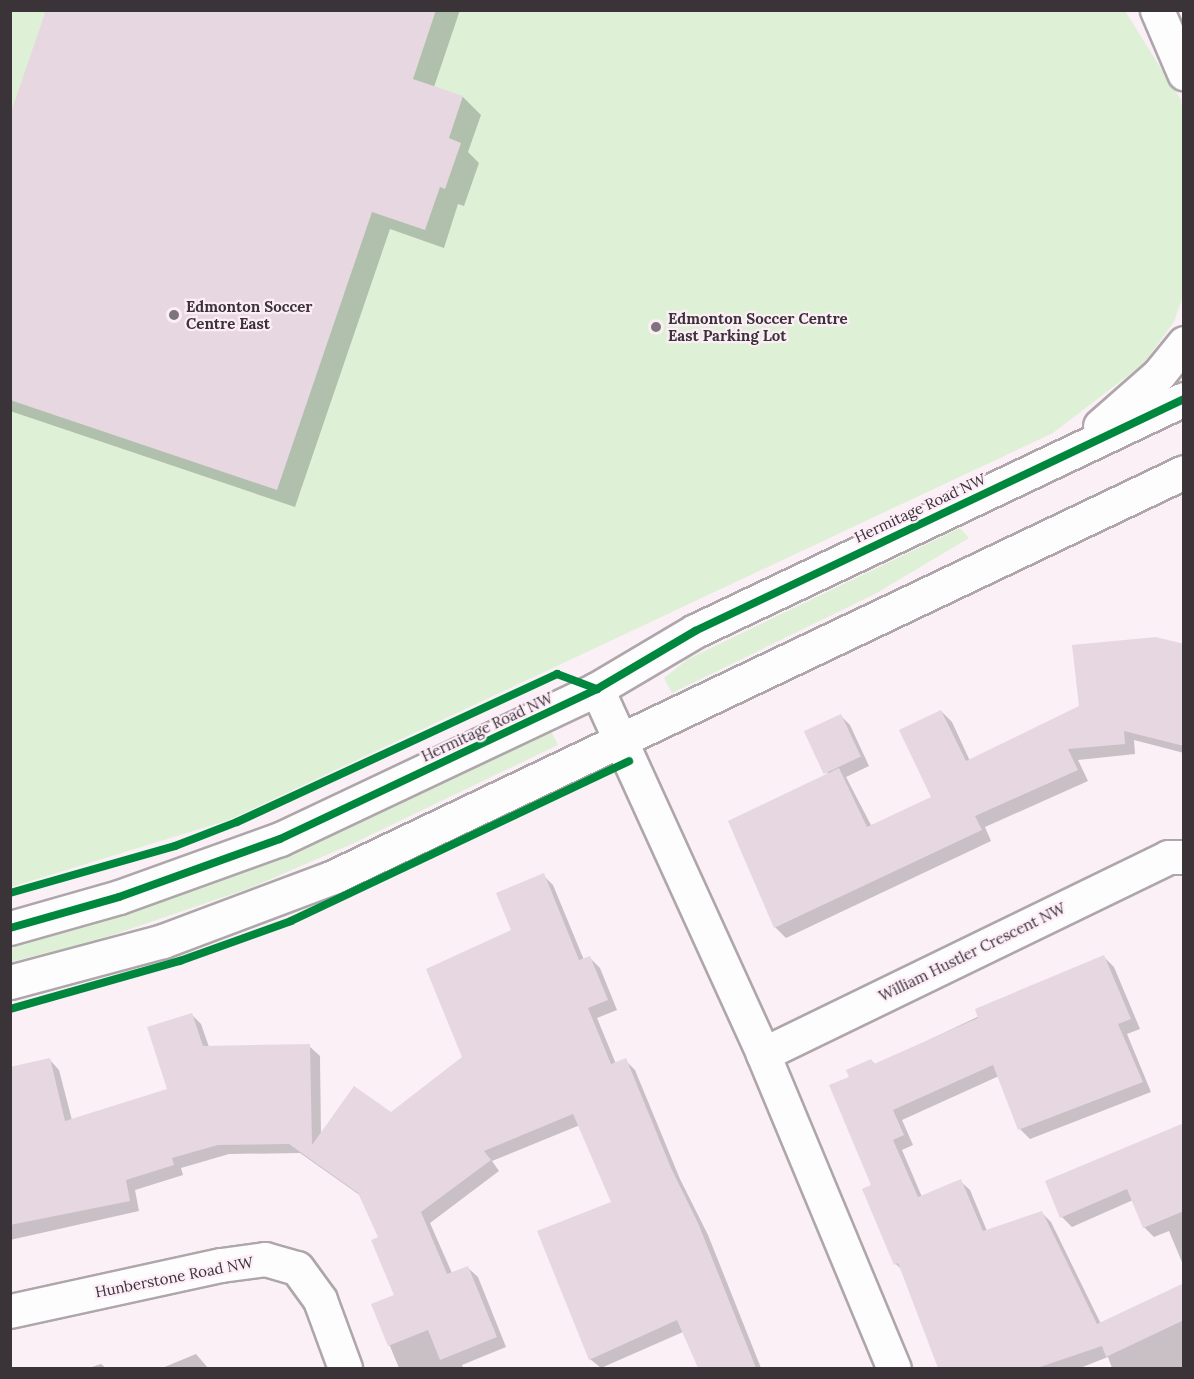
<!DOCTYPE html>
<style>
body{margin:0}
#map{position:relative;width:1194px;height:1379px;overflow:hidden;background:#faf0f6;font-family:Lora,serif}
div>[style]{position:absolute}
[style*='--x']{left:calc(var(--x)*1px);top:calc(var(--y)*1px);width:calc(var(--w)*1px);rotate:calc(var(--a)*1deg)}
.green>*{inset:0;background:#def1d7}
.shadow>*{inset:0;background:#0003}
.building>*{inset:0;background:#e6d7e0;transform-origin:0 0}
.roads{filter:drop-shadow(2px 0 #aea6ab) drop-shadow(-2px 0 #aea6ab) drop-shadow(0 2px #aea6ab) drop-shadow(0 -2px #aea6ab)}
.street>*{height:33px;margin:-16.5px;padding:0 16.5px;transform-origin:16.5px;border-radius:16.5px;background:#fefdfe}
.secondary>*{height:33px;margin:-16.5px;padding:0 16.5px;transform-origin:16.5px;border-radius:16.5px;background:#fefdfe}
.cycleway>*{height:8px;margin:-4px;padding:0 4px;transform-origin:4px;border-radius:4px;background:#00873e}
.dots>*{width:16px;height:16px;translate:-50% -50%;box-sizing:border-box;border:3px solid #fdedf7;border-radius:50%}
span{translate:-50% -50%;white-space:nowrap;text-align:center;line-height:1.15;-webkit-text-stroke:4.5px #fdedf7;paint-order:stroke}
.poi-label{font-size:15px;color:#3a3337;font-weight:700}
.left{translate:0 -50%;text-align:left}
.street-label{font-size:15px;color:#3a3337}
.frame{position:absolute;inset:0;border:12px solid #3a3337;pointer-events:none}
</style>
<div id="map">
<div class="green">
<div style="clip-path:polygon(11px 11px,1125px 11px,1181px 100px,1183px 113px,1184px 293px,1174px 322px,1143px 364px,1053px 433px,229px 820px,11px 887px)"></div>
<div style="clip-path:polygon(960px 528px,969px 538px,875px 594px,672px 693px,664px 678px,688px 659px)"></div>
<div style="clip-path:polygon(551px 731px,558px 745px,352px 844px,250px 888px,89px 943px,11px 962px,10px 939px,529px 735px)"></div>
</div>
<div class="shadow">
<div style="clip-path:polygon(48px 10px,460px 10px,434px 87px,463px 97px,481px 115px,468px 152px,479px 163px,464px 206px,458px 204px,444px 248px,390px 229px,295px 507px,10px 411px,10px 120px)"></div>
<div style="clip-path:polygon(1184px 645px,1184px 753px,1134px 740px,1135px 754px,1078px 760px,1088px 781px,985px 827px,991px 841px,786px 938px,775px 927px,827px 775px,840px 715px,850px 725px,869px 766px,846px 777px,872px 827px,933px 797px,941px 711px,952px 722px,970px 761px,1080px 707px)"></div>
<div style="clip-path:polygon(543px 875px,553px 885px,584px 960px,590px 958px,600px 968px,617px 1010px,597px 1018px,616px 1064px,625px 1060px,635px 1070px,680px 1179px,708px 1235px,761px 1368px,699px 1368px,683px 1332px,601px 1368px,590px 1359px,613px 1203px,580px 1125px,492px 1161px,499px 1171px,430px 1223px,452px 1273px,467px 1267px,478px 1277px,506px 1347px,462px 1365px,463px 1368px,399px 1368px,373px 1305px,396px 1296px,380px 1238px,361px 1196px,300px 1153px,229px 1154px,181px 1168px,183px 1175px,135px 1190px,139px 1211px,10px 1240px,10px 1093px,49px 1059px,59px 1070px,72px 1120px,169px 1090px,191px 1014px,201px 1024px,209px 1047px,309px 1046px,320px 1056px,321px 1135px,391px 1114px,464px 1058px,513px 931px)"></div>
<div style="clip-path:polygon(1104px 957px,1114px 967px,1140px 1029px,1127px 1034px,1151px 1092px,1030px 1139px,1020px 1129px,999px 1076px,902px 1120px,913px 1145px,902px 1150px,922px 1197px,960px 1181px,970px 1190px,987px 1231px,1041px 1212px,1051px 1222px,1101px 1324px,1184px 1285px,1184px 1368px,1112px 1368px,1108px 1357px,1080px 1368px,941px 1368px,902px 1270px,896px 1264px,873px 1186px,851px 1078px,871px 1060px,876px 1065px)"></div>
<div style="clip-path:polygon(1183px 1125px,1184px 1267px,1169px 1231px,1154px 1237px,1144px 1227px,1133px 1200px,1072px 1227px,1062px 1217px)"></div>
<div style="clip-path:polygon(196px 1354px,208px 1368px,162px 1368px)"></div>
<div style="clip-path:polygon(101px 1364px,106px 1368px,89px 1368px)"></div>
</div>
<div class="building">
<div style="clip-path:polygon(46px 10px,436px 10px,413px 79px,463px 96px,449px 138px,461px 143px,445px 189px,440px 187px,425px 230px,372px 212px,277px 490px,10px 400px,10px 115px)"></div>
<div style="clip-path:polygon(1156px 637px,1184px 644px,1184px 746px,1124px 731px,1125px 744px,1068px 749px,1078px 770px,975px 816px,982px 830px,774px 928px,728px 821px,839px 768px,867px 827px,931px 797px,899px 730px,941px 710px,966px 761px,1079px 706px,1072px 645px)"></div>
<div style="left:841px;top:714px;width:47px;height:41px;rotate:65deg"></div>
<div style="clip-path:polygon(544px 873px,579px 960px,590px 956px,608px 1000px,588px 1008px,611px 1064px,626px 1058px,671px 1168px,698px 1223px,756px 1368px,698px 1368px,677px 1320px,589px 1360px,537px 1231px,611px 1202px,573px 1114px,484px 1151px,491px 1160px,421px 1212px,447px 1274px,468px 1266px,497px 1337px,440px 1360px,428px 1330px,388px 1346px,371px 1304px,394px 1295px,371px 1240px,378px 1237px,358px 1193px,289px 1144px,218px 1145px,172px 1158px,174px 1165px,126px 1180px,130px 1201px,10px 1225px,10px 1067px,50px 1058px,65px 1121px,167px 1089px,147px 1027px,192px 1013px,203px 1046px,310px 1044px,312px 1145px,354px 1086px,391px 1112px,462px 1057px,426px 969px,511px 930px,496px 893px)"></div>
<div style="clip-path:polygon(1104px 955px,1131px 1019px,1118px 1024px,1143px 1082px,1018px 1130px,993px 1065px,893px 1110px,904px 1135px,893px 1140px,918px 1197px,961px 1179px,983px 1231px,1042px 1211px,1097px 1324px,1184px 1283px,1184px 1320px,1106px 1357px,1102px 1346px,1037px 1368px,938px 1368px,898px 1263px,894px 1265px,862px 1189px,871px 1185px,829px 1085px,849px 1077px,846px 1070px,871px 1059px,874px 1064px,978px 1018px,975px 1009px)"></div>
<div style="clip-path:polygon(1184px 1123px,1184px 1211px,1143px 1228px,1127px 1189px,1060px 1218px,1045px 1181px)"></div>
</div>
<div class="roads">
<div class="street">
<div style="--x:597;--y:689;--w:401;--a:65.5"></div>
<div style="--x:763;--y:1054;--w:340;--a:67.4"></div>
<div style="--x:763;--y:1054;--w:450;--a:-25.9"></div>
<div style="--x:1168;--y:857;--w:16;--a:0"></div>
<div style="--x:10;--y:1311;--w:216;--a:-12.3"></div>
<div style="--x:221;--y:1265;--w:44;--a:-7.8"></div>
<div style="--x:265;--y:1259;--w:33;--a:16"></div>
<div style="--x:297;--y:1268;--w:39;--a:54"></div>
<div style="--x:320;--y:1300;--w:72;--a:69.8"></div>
</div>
<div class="secondary">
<div style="--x:1157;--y:10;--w:69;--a:66.8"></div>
<div style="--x:1100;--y:426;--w:79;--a:-41.4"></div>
<div style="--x:1159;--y:374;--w:40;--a:-51"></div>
<div style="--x:10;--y:928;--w:113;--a:-15.9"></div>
<div style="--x:119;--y:897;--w:171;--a:-19.8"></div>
<div style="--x:280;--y:839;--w:351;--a:-25.3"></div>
<div style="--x:597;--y:689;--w:114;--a:-30.6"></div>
<div style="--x:695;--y:631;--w:541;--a:-25.38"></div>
<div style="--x:10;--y:982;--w:158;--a:-15"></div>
<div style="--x:163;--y:941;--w:182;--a:-20.6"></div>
<div style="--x:333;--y:877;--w:942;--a:-25.45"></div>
</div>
</div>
<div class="cycleway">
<div style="--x:10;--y:893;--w:172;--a:-15.9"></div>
<div style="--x:175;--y:846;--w:66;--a:-21.2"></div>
<div style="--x:237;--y:822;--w:353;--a:-24.8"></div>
<div style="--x:557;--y:674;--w:43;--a:20.6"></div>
<div style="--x:10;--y:928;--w:113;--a:-15.9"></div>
<div style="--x:119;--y:897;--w:171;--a:-19.8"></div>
<div style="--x:280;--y:839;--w:351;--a:-25.3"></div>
<div style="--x:597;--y:689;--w:114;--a:-30.6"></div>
<div style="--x:695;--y:631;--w:541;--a:-25.38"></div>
<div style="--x:10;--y:1009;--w:177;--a:-15.8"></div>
<div style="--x:180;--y:961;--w:118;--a:-19.8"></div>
<div style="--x:291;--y:921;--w:374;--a:-25.3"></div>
</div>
<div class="dots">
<div style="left:174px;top:315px;background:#7d757a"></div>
<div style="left:656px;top:327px;background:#7d757a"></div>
</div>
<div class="poi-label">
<span class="left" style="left:186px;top:315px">Edmonton Soccer<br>Centre East</span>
<span class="left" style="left:668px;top:327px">Edmonton Soccer Centre<br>East Parking Lot</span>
</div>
<div class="street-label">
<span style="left:920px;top:508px;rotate:-25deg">Hermitage Road NW</span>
<span style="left:487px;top:727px;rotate:-25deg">Hermitage Road NW</span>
<span style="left:972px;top:952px;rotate:-26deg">William Hustler Crescent NW</span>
<span style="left:174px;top:1277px;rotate:-11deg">Hunberstone Road NW</span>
</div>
<div class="frame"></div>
</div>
